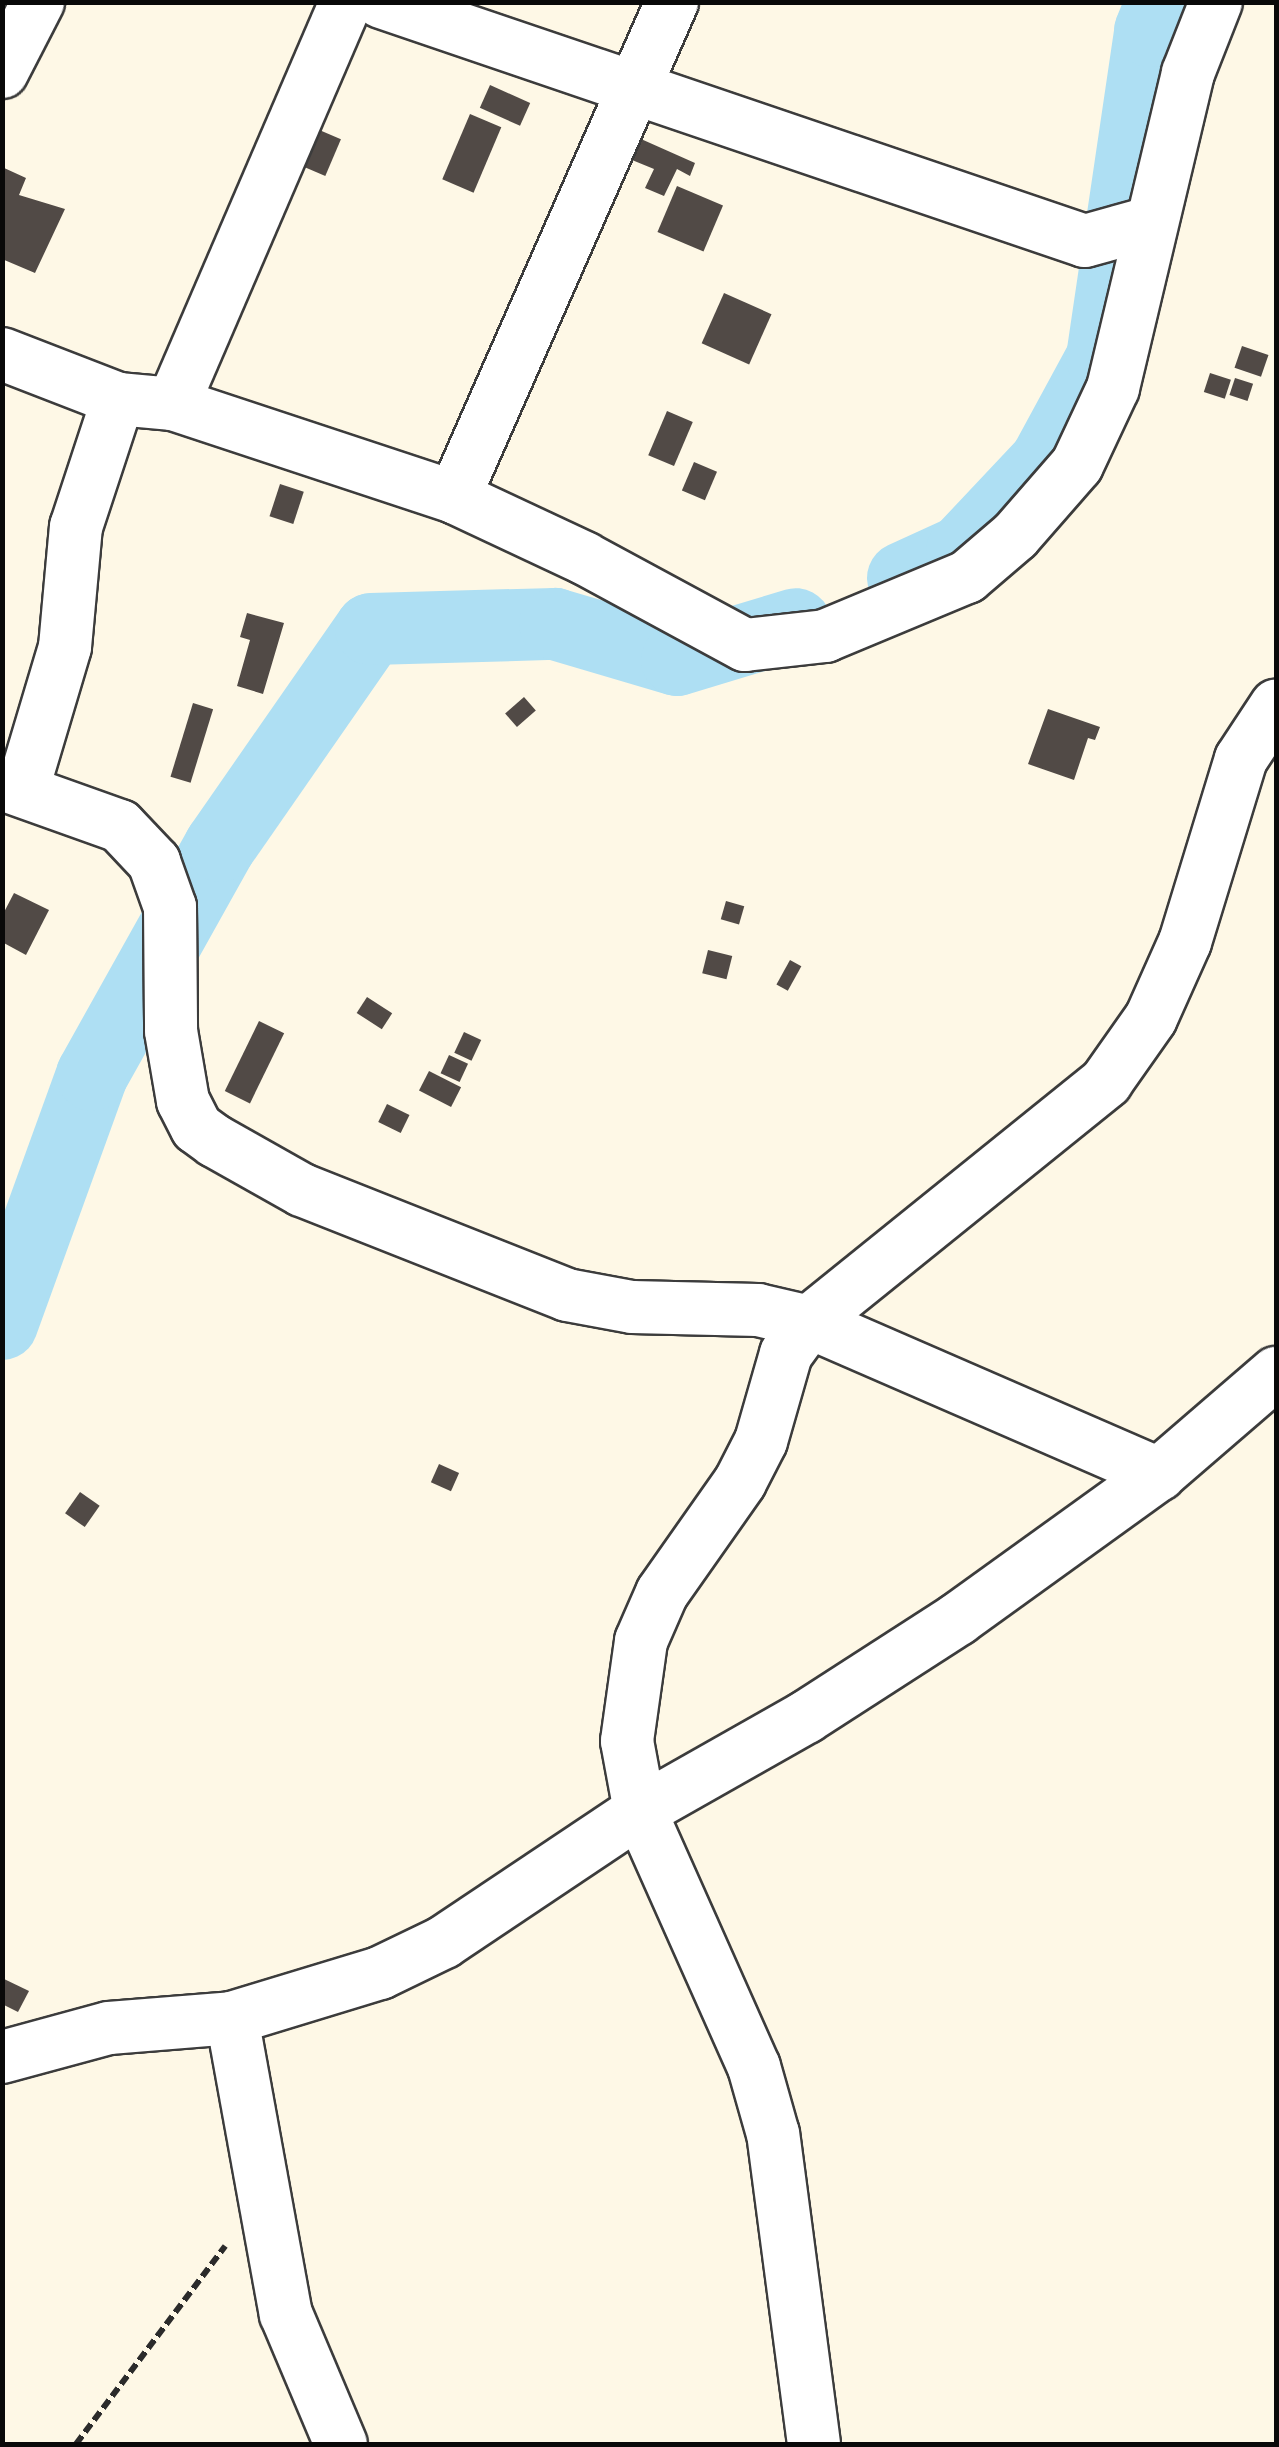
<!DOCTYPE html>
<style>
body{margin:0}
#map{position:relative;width:1279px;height:2447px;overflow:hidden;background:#fef8e6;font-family:"Libre Baskerville",serif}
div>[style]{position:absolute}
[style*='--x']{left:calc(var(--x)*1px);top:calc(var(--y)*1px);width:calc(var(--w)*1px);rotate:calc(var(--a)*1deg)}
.river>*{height:72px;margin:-36px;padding:0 36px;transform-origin:36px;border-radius:36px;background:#aedff3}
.building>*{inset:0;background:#514a46;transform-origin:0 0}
.path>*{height:6px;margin-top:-3px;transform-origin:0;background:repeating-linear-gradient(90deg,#2b2b2b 0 10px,transparent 0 15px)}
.roads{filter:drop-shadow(2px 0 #3c3c3c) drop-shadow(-2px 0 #3c3c3c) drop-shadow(0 2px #3c3c3c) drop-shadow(0 -2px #3c3c3c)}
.minor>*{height:52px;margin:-26px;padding:0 26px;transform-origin:26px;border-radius:26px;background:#fff}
span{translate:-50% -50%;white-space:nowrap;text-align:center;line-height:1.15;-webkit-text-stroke:10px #fff;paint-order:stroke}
.frame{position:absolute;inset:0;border:5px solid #090909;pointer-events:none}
</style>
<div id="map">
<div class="river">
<div style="--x:903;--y:578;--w:65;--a:-24.6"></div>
<div style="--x:962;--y:551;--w:121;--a:-46.7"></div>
<div style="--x:1045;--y:463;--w:119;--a:-61.5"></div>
<div style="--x:1102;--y:358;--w:331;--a:-81.6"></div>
<div style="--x:1150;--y:31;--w:31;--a:-68"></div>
<div style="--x:2;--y:1324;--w:265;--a:-70.1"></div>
<div style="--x:92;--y:1075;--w:262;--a:-60.8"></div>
<div style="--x:220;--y:846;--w:264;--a:-55.2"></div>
<div style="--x:371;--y:629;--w:184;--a:-1.6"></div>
<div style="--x:555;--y:624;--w:127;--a:16.4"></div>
<div style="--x:677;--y:660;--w:124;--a:-16.8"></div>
</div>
<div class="building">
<div style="left:490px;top:85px;width:44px;height:25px;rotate:24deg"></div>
<div style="left:470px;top:114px;width:34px;height:71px;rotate:23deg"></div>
<div style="left:317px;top:129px;width:26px;height:40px;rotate:23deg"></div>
<div style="clip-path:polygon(641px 139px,695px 163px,690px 176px,677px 169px,664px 196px,645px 188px,654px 169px,632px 160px)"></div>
<div style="clip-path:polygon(2px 167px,26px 178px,19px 195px,65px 209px,35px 273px,2px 259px)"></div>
<div style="left:677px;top:186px;width:50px;height:50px;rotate:23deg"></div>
<div style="left:724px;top:293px;width:52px;height:55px;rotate:24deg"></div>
<div style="left:1242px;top:346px;width:28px;height:23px;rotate:19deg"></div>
<div style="left:1210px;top:373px;width:22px;height:20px;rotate:18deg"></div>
<div style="left:1235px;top:378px;width:19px;height:18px;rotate:18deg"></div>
<div style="left:667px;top:411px;width:28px;height:48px;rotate:23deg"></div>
<div style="left:694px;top:462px;width:25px;height:31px;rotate:23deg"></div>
<div style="left:280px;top:484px;width:25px;height:34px;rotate:18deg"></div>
<div style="clip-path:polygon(247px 613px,284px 623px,263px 694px,237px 686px,250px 640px,240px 637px)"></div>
<div style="left:524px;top:697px;width:18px;height:25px;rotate:49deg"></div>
<div style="left:193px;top:703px;width:21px;height:77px;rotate:17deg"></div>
<div style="clip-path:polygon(1048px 709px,1100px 727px,1095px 740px,1088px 738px,1074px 780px,1028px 764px)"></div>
<div style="clip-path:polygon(14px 893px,49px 910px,26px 955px,2px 942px,2px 916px)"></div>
<div style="left:726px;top:901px;width:19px;height:19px;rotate:16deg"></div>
<div style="left:708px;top:950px;width:25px;height:24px;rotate:14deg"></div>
<div style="left:790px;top:960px;width:13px;height:28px;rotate:29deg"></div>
<div style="left:367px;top:997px;width:30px;height:19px;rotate:33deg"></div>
<div style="left:259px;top:1021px;width:28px;height:78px;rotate:26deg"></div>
<div style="left:464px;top:1032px;width:19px;height:23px;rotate:25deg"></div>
<div style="left:449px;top:1055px;width:21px;height:20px;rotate:25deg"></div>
<div style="left:429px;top:1071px;width:36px;height:22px;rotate:27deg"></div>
<div style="left:387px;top:1104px;width:25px;height:20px;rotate:26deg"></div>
<div style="left:439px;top:1464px;width:22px;height:20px;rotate:24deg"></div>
<div style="left:80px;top:1492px;width:24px;height:26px;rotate:35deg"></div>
<div style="clip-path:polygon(2px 1978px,29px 1991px,18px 2012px,2px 2004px)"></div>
</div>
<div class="path">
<div style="--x:76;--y:2444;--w:248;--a:-53"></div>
</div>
<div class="roads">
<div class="minor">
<div style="--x:381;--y:2;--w:743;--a:18.75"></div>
<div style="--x:1085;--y:241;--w:67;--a:-15.5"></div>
<div style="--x:2;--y:72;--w:79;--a:-62.8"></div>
<div style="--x:2;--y:354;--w:124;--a:21.2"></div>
<div style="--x:118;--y:399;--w:55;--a:5.2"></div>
<div style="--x:173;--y:404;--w:296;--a:18.3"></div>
<div style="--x:454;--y:497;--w:144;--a:25.1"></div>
<div style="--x:584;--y:558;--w:183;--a:28.4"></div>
<div style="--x:745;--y:645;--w:81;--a:-6.4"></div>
<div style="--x:825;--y:636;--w:154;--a:-22.6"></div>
<div style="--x:967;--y:577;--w:63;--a:-40.5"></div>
<div style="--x:1015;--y:536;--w:94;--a:-48.9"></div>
<div style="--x:1077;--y:465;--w:85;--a:-64.9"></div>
<div style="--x:1113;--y:388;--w:324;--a:-76.6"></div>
<div style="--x:1188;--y:73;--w:76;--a:-68.5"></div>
<div style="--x:173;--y:404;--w:438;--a:-66.7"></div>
<div style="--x:454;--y:497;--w:541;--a:-66.23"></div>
<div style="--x:2;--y:784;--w:125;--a:19.6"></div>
<div style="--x:120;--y:826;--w:50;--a:46.6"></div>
<div style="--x:154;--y:862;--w:48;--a:70.4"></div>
<div style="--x:170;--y:907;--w:124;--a:89.5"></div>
<div style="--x:171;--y:1031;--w:71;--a:80.3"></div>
<div style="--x:183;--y:1101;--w:30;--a:63"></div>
<div style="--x:197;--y:1128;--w:22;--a:36"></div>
<div style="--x:215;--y:1141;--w:100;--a:29.4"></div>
<div style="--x:302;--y:1190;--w:285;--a:21.6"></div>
<div style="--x:567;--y:1295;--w:66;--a:10.5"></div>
<div style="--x:632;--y:1307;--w:126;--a:1.4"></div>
<div style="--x:758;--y:1310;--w:52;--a:13.2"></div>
<div style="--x:809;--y:1322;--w:382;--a:23.5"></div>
<div style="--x:23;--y:788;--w:147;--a:-73.4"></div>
<div style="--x:65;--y:647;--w:121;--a:-84.8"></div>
<div style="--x:76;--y:527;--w:135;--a:-71.8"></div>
<div style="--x:232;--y:2018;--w:301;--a:79.7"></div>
<div style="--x:286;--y:2314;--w:141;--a:67.1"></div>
<div style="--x:2;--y:2057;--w:111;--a:-15.2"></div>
<div style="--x:109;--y:2028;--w:123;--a:-4.6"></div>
<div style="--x:232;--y:2018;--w:155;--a:-16.9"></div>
<div style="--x:380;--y:1973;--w:71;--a:-25.8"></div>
<div style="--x:444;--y:1942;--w:236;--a:-33.8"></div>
<div style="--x:640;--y:1811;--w:191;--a:-29.5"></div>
<div style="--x:806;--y:1717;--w:181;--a:-32.8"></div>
<div style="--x:958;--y:1619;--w:248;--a:-35.8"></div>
<div style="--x:1159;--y:1474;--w:155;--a:-40.8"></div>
<div style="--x:814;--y:2444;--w:313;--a:-97.5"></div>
<div style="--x:773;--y:2134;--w:70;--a:-105.8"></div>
<div style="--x:754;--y:2067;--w:280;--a:-114"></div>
<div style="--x:640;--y:1811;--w:71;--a:-100.5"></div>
<div style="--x:627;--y:1741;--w:101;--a:-82"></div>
<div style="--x:641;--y:1641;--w:52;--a:-66.4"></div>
<div style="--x:662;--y:1593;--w:136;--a:-54.9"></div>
<div style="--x:740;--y:1482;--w:46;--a:-62.9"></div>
<div style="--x:761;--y:1441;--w:91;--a:-74"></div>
<div style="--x:786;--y:1354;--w:39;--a:-54"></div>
<div style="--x:809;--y:1322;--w:382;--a:-38.9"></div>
<div style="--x:1106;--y:1082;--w:78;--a:-54.9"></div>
<div style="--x:1151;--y:1018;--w:83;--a:-65.9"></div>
<div style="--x:1185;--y:942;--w:191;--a:-73"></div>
<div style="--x:1241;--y:759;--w:64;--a:-56.6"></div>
</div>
</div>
<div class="frame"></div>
</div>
